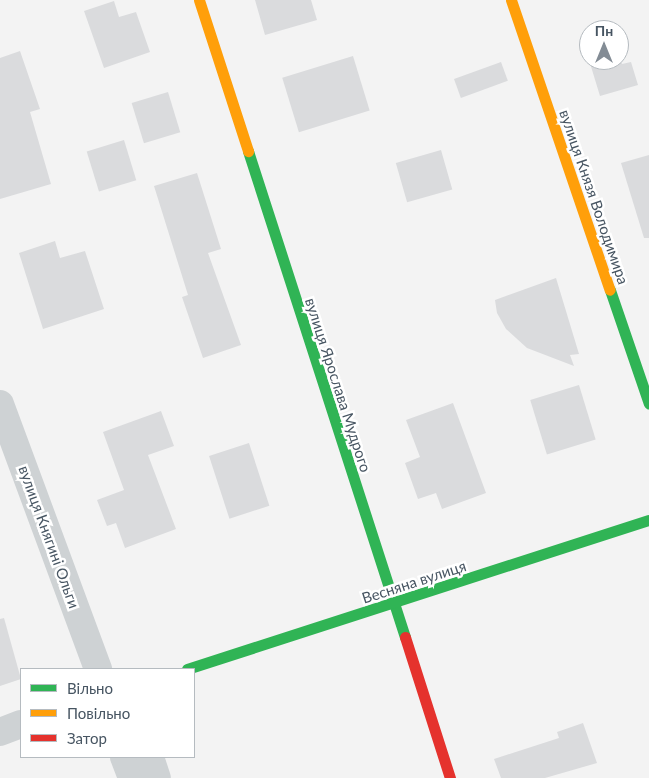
<!DOCTYPE html>
<meta charset="utf-8">
<style>
body{margin:0}
#map{position:relative;width:649px;height:778px;overflow:hidden;background:#f3f3f3;font-family:Lato,sans-serif}
div>[style]{position:absolute}
[style*='--x']{left:calc(var(--x)*1px);top:calc(var(--y)*1px);width:calc(var(--w)*1px);rotate:calc(var(--a)*1deg)}
.building>*{inset:0;background:#dadbdd;transform-origin:0 0}
.street>*{height:28px;margin:-14px;padding:0 14px;transform-origin:14px;border-radius:14px;background:#ced2d4}
.fast>*{height:11px;margin:-5.5px;padding:0 5.5px;transform-origin:5.5px;border-radius:5.5px;background:#30b455}
.slow>*{height:11px;margin:-5.5px;padding:0 5.5px;transform-origin:5.5px;border-radius:5.5px;background:#ff9f0a}
.jam>*{height:11px;margin:-5.5px;padding:0 5.5px;transform-origin:5.5px;border-radius:5.5px;background:#e5322d}
span{translate:-50% -50%;white-space:nowrap;text-align:center;line-height:1.15;-webkit-text-stroke:5px #fff;paint-order:stroke}
.street-label{font-size:15px;color:#475562}
.legend{position:absolute;left:20px;top:668px;width:175px;height:90px;box-sizing:border-box;background:#fff;border:1px solid #b5bbc0;margin:0;padding:6px 9px;list-style:none;font-size:15px;color:#475562}
.legend li{display:flex;align-items:center;gap:10px;height:25px}
.legend b{width:25px;border:1px solid #b5bbc0}
.north{position:absolute;left:579px;top:20px;width:50px;height:50px;box-sizing:border-box;background:#fff;border:1px solid #b5bbc0;border-radius:50%;rotate:0deg;font-size:14px;font-weight:700;line-height:20px;text-align:center;color:#475562}
.north::after{content:'';display:block;margin:auto;width:18px;height:22px;background:#838c95;clip-path:polygon(50% 0,100% 100%,50% 72%,0 100%)}
</style>
<div id="map">
<div class="building">
<div style="clip-path:polygon(255px 0,311px 0,317px 20px,265px 35px)"></div>
<div style="clip-path:polygon(114px 1px,119px 17px,136px 12px,150px 52px,104px 68px,84px 11px)"></div>
<div style="clip-path:polygon(20px 51px,40px 109px,30px 112px,51px 184px,0 199px,0 58px)"></div>
<div style="clip-path:polygon(619px 53px,622px 64px,631px 62px,638px 85px,600px 96px,589px 60px,619px 60px)"></div>
<div style="left:353px;top:56px;width:57px;height:74px;rotate:73deg"></div>
<div style="left:501px;top:62px;width:20px;height:50px;rotate:70deg"></div>
<div style="left:168px;top:92px;width:42px;height:38px;rotate:73deg"></div>
<div style="left:124px;top:140px;width:42px;height:39px;rotate:73deg"></div>
<div style="left:441px;top:150px;width:41px;height:47px;rotate:74deg"></div>
<div style="clip-path:polygon(649px 155px,649px 238px,644px 238px,621px 163px)"></div>
<div style="clip-path:polygon(197px 173px,221px 249px,208px 253px,241px 345px,203px 358px,182px 297px,188px 295px,154px 186px)"></div>
<div style="clip-path:polygon(55px 241px,60px 258px,85px 251px,104px 309px,43px 329px,19px 253px)"></div>
<div style="clip-path:polygon(556px 278px,579px 354px,570px 355px,574px 366px,527px 348px,506px 329px,497px 313px,495px 300px)"></div>
<div style="left:579px;top:385px;width:57px;height:51px;rotate:73deg"></div>
<div style="clip-path:polygon(453px 403px,486px 493px,442px 509px,436px 493px,418px 499px,405px 463px,420px 457px,406px 420px)"></div>
<div style="clip-path:polygon(161px 411px,174px 446px,148px 455px,176px 529px,125px 548px,116px 523px,107px 526px,97px 500px,124px 490px,103px 432px)"></div>
<div style="left:249px;top:443px;width:66px;height:42px;rotate:72deg"></div>
<div style="clip-path:polygon(4px 618px,21px 679px,0 686px,0 619px)"></div>
<div style="clip-path:polygon(583px 723px,597px 763px,545px 778px,501px 778px,494px 759px,559px 738px,557px 732px)"></div>
</div>
<div class="street">
<div style="--x:0;--y:404;--w:283;--a:69.7"></div>
<div style="--x:0;--y:732;--w:22;--a:-21"></div>
<div style="--x:124;--y:757;--w:22;--a:69"></div>
<div style="--x:150;--y:757;--w:22;--a:72"></div>
</div>
<div class="fast">
<div style="--x:248;--y:151;--w:511;--a:72.1"></div>
<div style="--x:610;--y:290;--w:120;--a:71.1"></div>
<div style="--x:187;--y:669;--w:485;--a:-17.9"></div>
</div>
<div class="slow">
<div style="--x:199;--y:0;--w:159;--a:72"></div>
<div style="--x:511;--y:0;--w:306;--a:71.2"></div>
</div>
<div class="jam">
<div style="--x:405;--y:637;--w:148;--a:72.3"></div>
</div>
<div class="street-label">
<span style="left:594px;top:197px;rotate:71deg">вулиця Князя Володимира</span>
<span style="left:338px;top:385px;rotate:72deg">вулиця Ярослава Мудрого</span>
<span style="left:49px;top:537px;rotate:70deg">вулиця Княгині Ольги</span>
<span style="left:414px;top:582px;rotate:-18deg">Весняна вулиця</span>
</div>
<ul class="legend">
<li><b style="height:6px;background:#30b455"></b>Вільно</li>
<li><b style="height:6px;background:#ff9f0a"></b>Повільно</li>
<li><b style="height:6px;background:#e5322d"></b>Затор</li>
</ul>
<div class="north">Пн</div>
</div>
